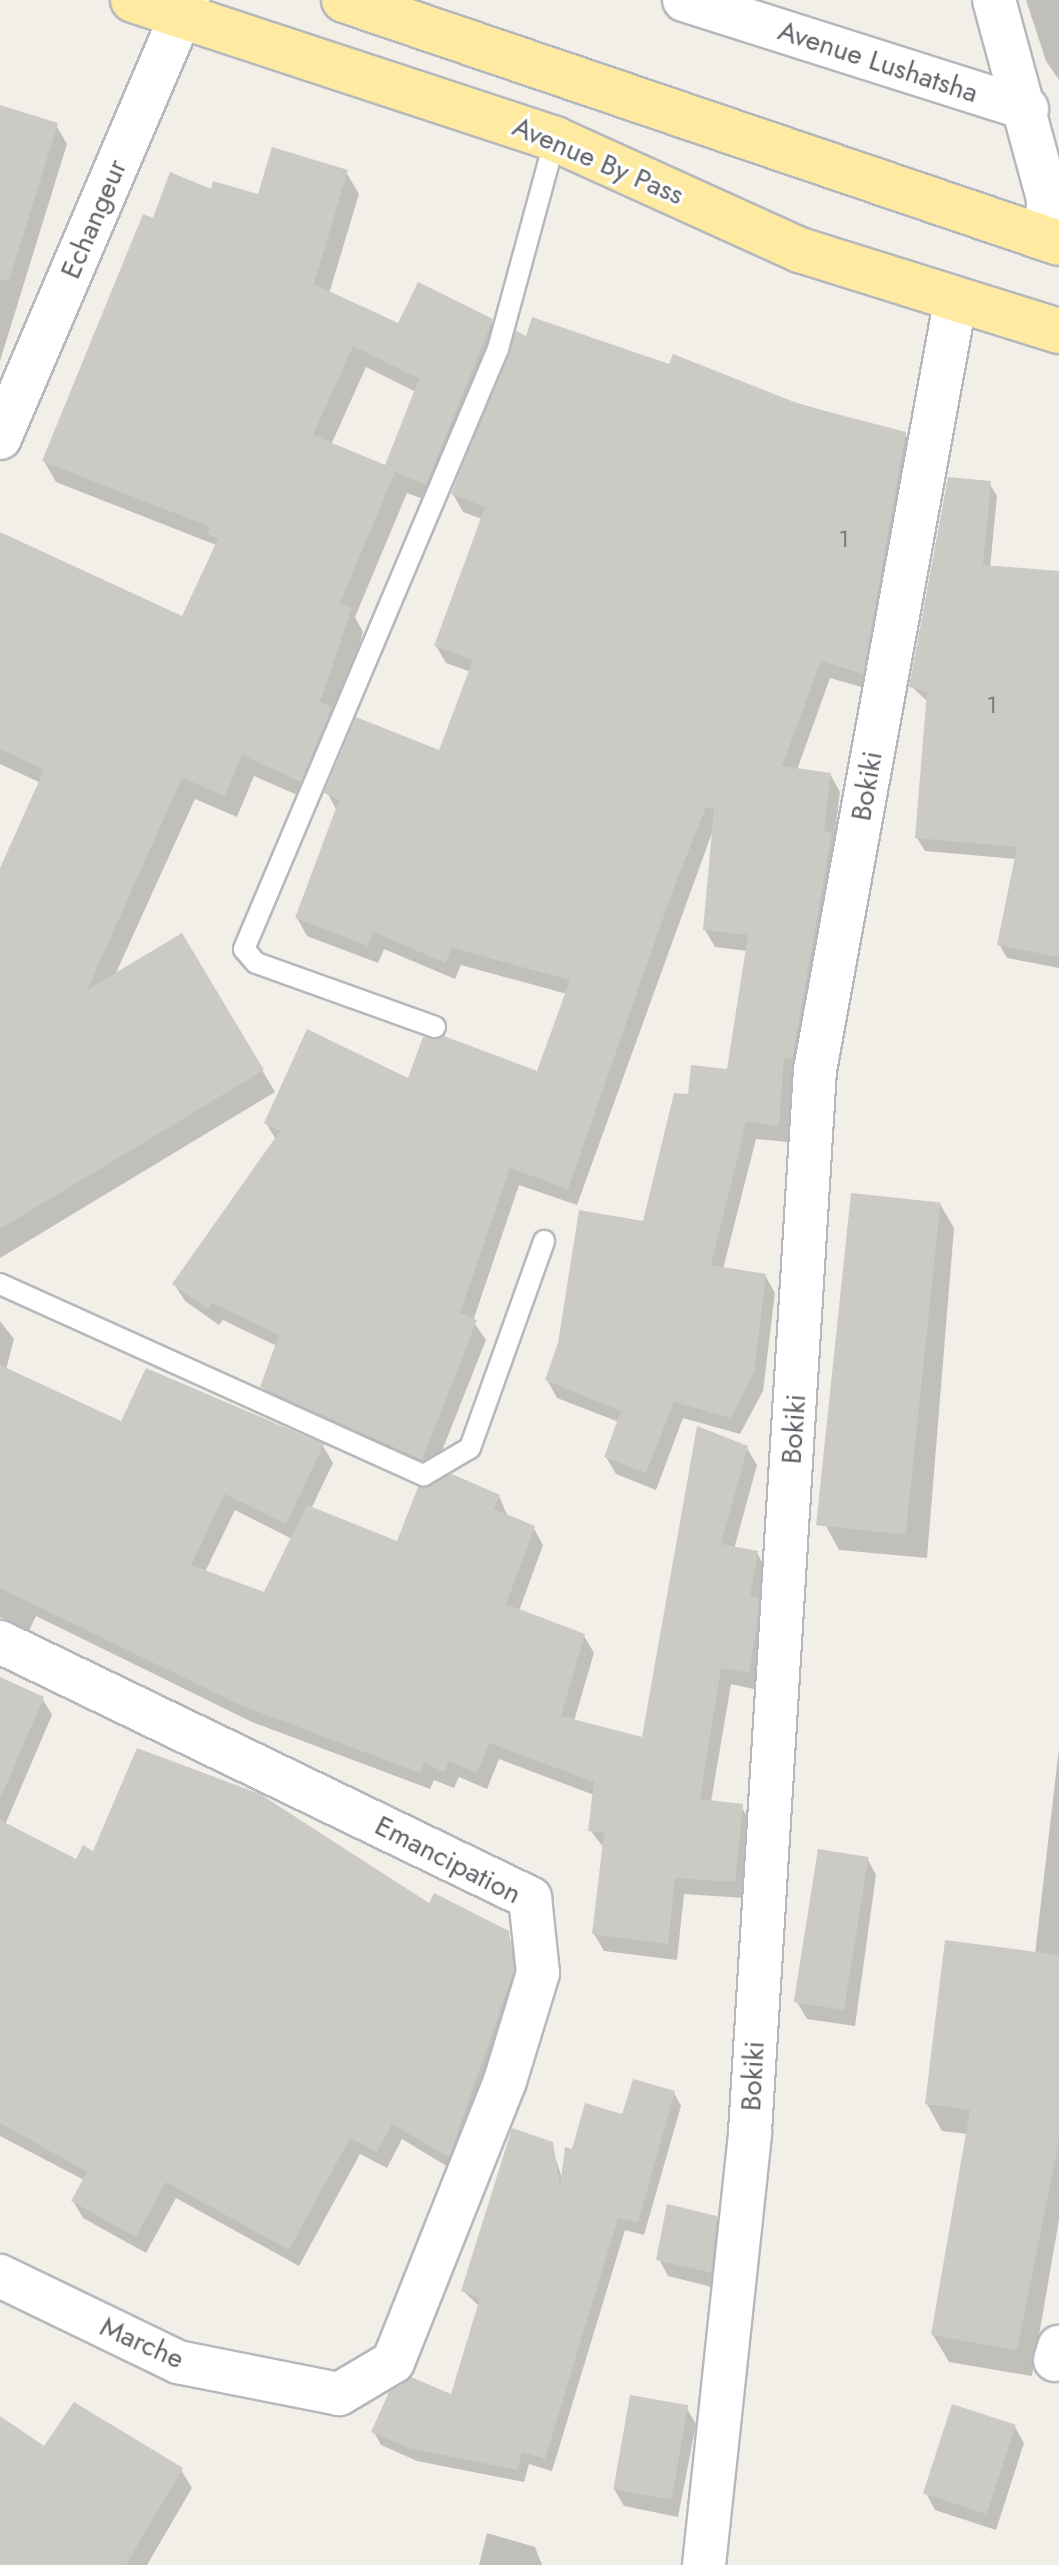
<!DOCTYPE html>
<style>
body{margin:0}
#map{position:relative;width:1059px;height:2565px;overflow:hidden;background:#f1efe8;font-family:Jost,sans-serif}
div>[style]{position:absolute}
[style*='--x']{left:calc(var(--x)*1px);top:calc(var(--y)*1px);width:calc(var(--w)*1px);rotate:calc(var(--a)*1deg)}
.shadow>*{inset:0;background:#0003}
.building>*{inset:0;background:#cccac5;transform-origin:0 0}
.roads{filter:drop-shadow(2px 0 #b5b8bc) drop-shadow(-2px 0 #b5b8bc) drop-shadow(0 2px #b5b8bc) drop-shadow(0 -2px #b5b8bc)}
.service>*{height:20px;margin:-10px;padding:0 10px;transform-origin:10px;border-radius:10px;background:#fff}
.minor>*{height:42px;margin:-21px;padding:0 21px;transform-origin:21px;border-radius:21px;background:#fff}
.trunk>*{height:44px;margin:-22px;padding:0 22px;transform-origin:22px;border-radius:22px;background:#feeaa1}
span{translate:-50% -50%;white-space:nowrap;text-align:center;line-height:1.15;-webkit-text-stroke:6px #fff;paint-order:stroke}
.number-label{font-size:24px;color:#7a7d7f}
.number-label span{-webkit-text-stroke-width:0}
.street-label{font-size:28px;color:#5f6368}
</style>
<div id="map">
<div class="shadow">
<div style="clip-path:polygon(1026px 0,1059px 0,1059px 80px,1046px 61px)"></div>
<div style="clip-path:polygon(0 108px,56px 125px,67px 144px,0 361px)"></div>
<div style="clip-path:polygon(evenodd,346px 172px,359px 194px,329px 294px,399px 326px,491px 321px,504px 343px,439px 505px,407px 493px,355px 617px,363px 632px,313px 802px,254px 776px,237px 817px,195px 799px,115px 975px,182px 935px,275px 1092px,0 1258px,0 872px,41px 783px,0 764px,0 558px,183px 619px,216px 545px,56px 482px,44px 461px,154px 220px,212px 191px,259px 197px,346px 172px,366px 367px,416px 392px,386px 468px,331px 445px,366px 367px)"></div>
<div style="clip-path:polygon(527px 339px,671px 367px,905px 434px,915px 452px,872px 690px,830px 678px,797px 770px,830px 774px,840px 792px,834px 841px,841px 852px,802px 1077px,794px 1075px,788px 1142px,756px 1139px,723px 1269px,765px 1275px,775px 1293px,763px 1391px,740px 1434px,683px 1418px,656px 1490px,616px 1474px,606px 1457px,619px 1422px,557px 1398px,547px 1380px,645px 1223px,690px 1096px,729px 1071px,747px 951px,715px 947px,705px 930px,713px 830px,577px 1205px,519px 1185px,473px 1321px,486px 1340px,432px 1476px,273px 1405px,263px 1387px,277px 1346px,223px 1320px,219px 1325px,185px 1301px,174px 1284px,276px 1140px,266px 1123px,409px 1081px,539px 1073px,567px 994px,461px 965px,455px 979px,384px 949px,378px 963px,307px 936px,297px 918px,337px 811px,327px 792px,440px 753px,471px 672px,446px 663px,436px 646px,482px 519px,463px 512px,453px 494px)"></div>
<div style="clip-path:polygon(989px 483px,997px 496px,990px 568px,1059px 573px,1059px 968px,1007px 958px,999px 944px,1016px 859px,925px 851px,917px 838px,928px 702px,911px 686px)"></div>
<div style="clip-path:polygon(940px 1204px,954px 1228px,927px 1558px,839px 1550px,826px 1526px)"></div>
<div style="clip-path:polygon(evenodd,0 1321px,14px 1339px,6px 1370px,122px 1424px,323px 1446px,333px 1463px,311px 1509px,398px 1544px,499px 1496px,508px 1517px,533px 1527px,543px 1545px,519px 1611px,584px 1636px,594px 1653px,574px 1721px,643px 1739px,747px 1448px,757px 1465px,734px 1549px,757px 1553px,767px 1571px,761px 1606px,767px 1617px,758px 1690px,731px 1684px,711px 1802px,741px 1806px,751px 1824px,744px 1898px,684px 1894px,677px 1960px,604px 1951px,594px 1934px,604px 1848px,590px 1830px,594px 1795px,499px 1759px,487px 1789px,459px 1777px,454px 1788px,434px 1780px,430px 1789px,252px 1722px,36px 1616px,29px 1631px,0 1617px,0 1321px,235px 1510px,292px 1539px,265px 1595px,205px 1572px,235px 1510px)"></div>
<div style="clip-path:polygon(0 1689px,42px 1698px,52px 1715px,5px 1825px,77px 1861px,94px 1853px,430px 1906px,508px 1932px,522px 1989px,458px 2173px,402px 2139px,387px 2168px,360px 2154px,299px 2266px,176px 2198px,146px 2253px,83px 2218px,73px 2201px,84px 2180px,0 2136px)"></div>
<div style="clip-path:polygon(1059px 1748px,1059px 2220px,1032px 2376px,949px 2362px,933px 2335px,968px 2134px,942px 2131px,927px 2104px,1035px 1954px)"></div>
<div style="clip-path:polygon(867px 1858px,876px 1875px,855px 2026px,807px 2019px,797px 2002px)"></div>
<div style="clip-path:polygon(674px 2093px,681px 2106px,644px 2235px,625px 2230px,552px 2471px,529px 2464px,524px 2482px,417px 2461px,381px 2445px,374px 2432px,452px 2397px,480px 2307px,463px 2291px,513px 2130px,551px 2144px,562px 2178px,573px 2152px)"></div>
<div style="clip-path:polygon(716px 2217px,725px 2234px,720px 2289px,668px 2276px,659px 2259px)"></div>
<div style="clip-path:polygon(686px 2407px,696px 2424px,678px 2517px,624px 2506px,614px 2489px)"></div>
<div style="clip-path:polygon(0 2419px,44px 2449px,181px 2470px,192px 2488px,147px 2565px,0 2565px)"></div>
<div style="clip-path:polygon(1015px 2427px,1024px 2443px,996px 2530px,935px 2510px,926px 2493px)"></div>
<div style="clip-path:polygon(487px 2533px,535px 2547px,542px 2565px,479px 2565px)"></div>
</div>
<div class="building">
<div style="clip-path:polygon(0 105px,58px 123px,9px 281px,0 280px)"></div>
<div style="clip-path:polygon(evenodd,272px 147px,348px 170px,314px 284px,398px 323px,418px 282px,493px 319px,426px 485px,395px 472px,340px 603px,352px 608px,320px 702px,332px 707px,301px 782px,242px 755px,225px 796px,182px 778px,87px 990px,182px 933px,264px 1070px,0 1229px,0 868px,44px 770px,0 749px,0 532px,182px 616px,218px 539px,207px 534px,210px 527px,42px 461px,143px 214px,153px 218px,170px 172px,211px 189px,213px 181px,258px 194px,272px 147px,353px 346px,419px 379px,385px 465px,313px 435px,353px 346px)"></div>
<div style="clip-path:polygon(532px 317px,669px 364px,673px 354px,802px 405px,906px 432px,863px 674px,821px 661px,782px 766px,831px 773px,824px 832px,832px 833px,792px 1060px,784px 1058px,779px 1126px,746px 1122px,711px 1265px,766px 1274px,754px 1372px,731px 1418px,674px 1402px,646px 1473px,604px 1457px,621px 1411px,545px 1380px,558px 1343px,579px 1210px,643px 1221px,674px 1093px,688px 1094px,691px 1065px,727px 1069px,748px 935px,703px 930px,714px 809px,706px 807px,673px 890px,568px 1189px,510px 1168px,460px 1313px,477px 1320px,422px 1460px,260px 1387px,279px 1335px,212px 1303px,208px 1309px,172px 1284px,280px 1131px,264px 1123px,307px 1029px,408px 1078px,423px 1037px,444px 1036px,537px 1071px,570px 980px,452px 948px,445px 963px,374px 932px,368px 946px,295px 918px,339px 800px,324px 793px,356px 717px,439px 750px,473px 660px,434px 646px,485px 507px,451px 494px,516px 331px,526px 336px)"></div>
<div style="clip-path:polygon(948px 477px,991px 481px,983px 565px,1059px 571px,1059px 957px,997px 945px,1017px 847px,915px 838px,927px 692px,909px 687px)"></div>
<div style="left:851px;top:1193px;width:90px;height:334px;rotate:6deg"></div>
<div style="clip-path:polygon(0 1365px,121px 1421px,146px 1368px,324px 1444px,286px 1524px,225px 1494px,191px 1565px,264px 1592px,307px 1505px,397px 1541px,418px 1487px,452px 1474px,500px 1495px,494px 1509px,535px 1526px,506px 1604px,585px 1634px,561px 1716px,642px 1737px,697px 1426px,748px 1446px,721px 1544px,758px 1551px,750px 1597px,759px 1598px,757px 1626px,749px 1673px,721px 1668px,700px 1799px,743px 1804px,735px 1882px,675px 1878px,668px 1944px,592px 1934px,604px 1833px,588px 1831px,594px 1782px,489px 1743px,477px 1773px,449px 1761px,444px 1772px,424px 1763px,420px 1773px,240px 1705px,0 1588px)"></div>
<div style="clip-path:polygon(0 1677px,44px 1697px,0 1799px)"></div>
<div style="clip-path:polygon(137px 1748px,260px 1794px,429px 1903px,434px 1893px,509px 1931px,514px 1971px,449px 2157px,392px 2124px,377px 2152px,350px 2138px,289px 2250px,166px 2182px,136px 2237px,71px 2201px,87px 2172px,0 2123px,0 1820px,76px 1859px,83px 1845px,93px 1851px)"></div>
<div style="left:818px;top:1849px;width:51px;height:155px;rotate:9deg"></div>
<div style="clip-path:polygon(945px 1940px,1059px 1955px,1059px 2140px,1017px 2350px,931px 2335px,970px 2110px,925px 2104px)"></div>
<div style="clip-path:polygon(633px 2079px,675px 2091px,638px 2223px,618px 2218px,545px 2459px,522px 2452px,517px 2470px,408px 2448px,371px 2432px,389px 2392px,411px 2377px,451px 2394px,480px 2298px,461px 2291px,512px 2128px,553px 2142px,560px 2188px,565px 2147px,572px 2149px,585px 2103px,622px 2114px)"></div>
<div style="clip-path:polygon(667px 2204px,717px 2216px,711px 2273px,656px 2260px)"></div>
<div style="left:630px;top:2395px;width:59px;height:96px;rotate:10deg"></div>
<div style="clip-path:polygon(74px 2402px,183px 2468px,126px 2565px,0 2565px,0 2416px,44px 2446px)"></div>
<div style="left:952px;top:2404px;width:67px;height:94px;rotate:18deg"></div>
</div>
<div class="roads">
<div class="service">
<div style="--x:435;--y:1027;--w:190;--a:-160.3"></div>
<div style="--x:256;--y:963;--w:18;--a:-131"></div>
<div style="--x:244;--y:949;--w:652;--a:-67.06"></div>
<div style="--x:498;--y:349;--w:218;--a:-74.8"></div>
<div style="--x:0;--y:1284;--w:465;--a:24.3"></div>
<div style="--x:424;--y:1475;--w:53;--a:-30.4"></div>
<div style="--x:470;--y:1448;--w:220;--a:-70.3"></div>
</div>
<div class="minor">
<div style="--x:684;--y:0;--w:360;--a:17.6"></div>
<div style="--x:994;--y:0;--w:206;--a:74.8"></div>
<div style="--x:1048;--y:199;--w:40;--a:91.4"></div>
<div style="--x:0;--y:438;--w:477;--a:-66.8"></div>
<div style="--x:0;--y:1642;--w:589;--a:25.78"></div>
<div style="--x:530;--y:1898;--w:75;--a:83.9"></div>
<div style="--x:538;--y:1973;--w:113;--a:107"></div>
<div style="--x:505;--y:2081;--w:302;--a:111.7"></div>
<div style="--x:393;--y:2362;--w:63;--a:149.3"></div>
<div style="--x:339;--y:2394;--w:164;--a:-168.8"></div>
<div style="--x:178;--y:2362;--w:198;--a:-154.2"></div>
<div style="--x:1055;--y:2360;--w:14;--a:-73"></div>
<div style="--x:704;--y:2565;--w:435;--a:-83.9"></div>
<div style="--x:750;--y:2132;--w:1064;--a:-86.5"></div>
<div style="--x:815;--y:1070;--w:780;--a:-79.66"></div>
</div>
<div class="trunk">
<div style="--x:133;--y:0;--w:444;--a:18.2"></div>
<div style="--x:555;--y:139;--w:269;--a:24.4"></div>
<div style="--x:800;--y:250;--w:271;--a:17.4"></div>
<div style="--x:344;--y:0;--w:755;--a:18.77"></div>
</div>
</div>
<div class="number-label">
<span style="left:844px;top:539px">1</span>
<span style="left:992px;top:705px">1</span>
</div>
<div class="street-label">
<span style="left:878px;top:62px;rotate:18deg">Avenue Lushatsha</span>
<span style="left:598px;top:161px;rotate:23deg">Avenue By Pass</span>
<span style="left:94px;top:219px;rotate:-67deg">Echangeur</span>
<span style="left:867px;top:786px;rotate:-80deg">Bokiki</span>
<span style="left:794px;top:1429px;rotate:-86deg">Bokiki</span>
<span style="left:448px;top:1860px;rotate:27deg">Emancipation</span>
<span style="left:753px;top:2076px;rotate:-87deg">Bokiki</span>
<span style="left:142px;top:2343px;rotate:24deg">Marche</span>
</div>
</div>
